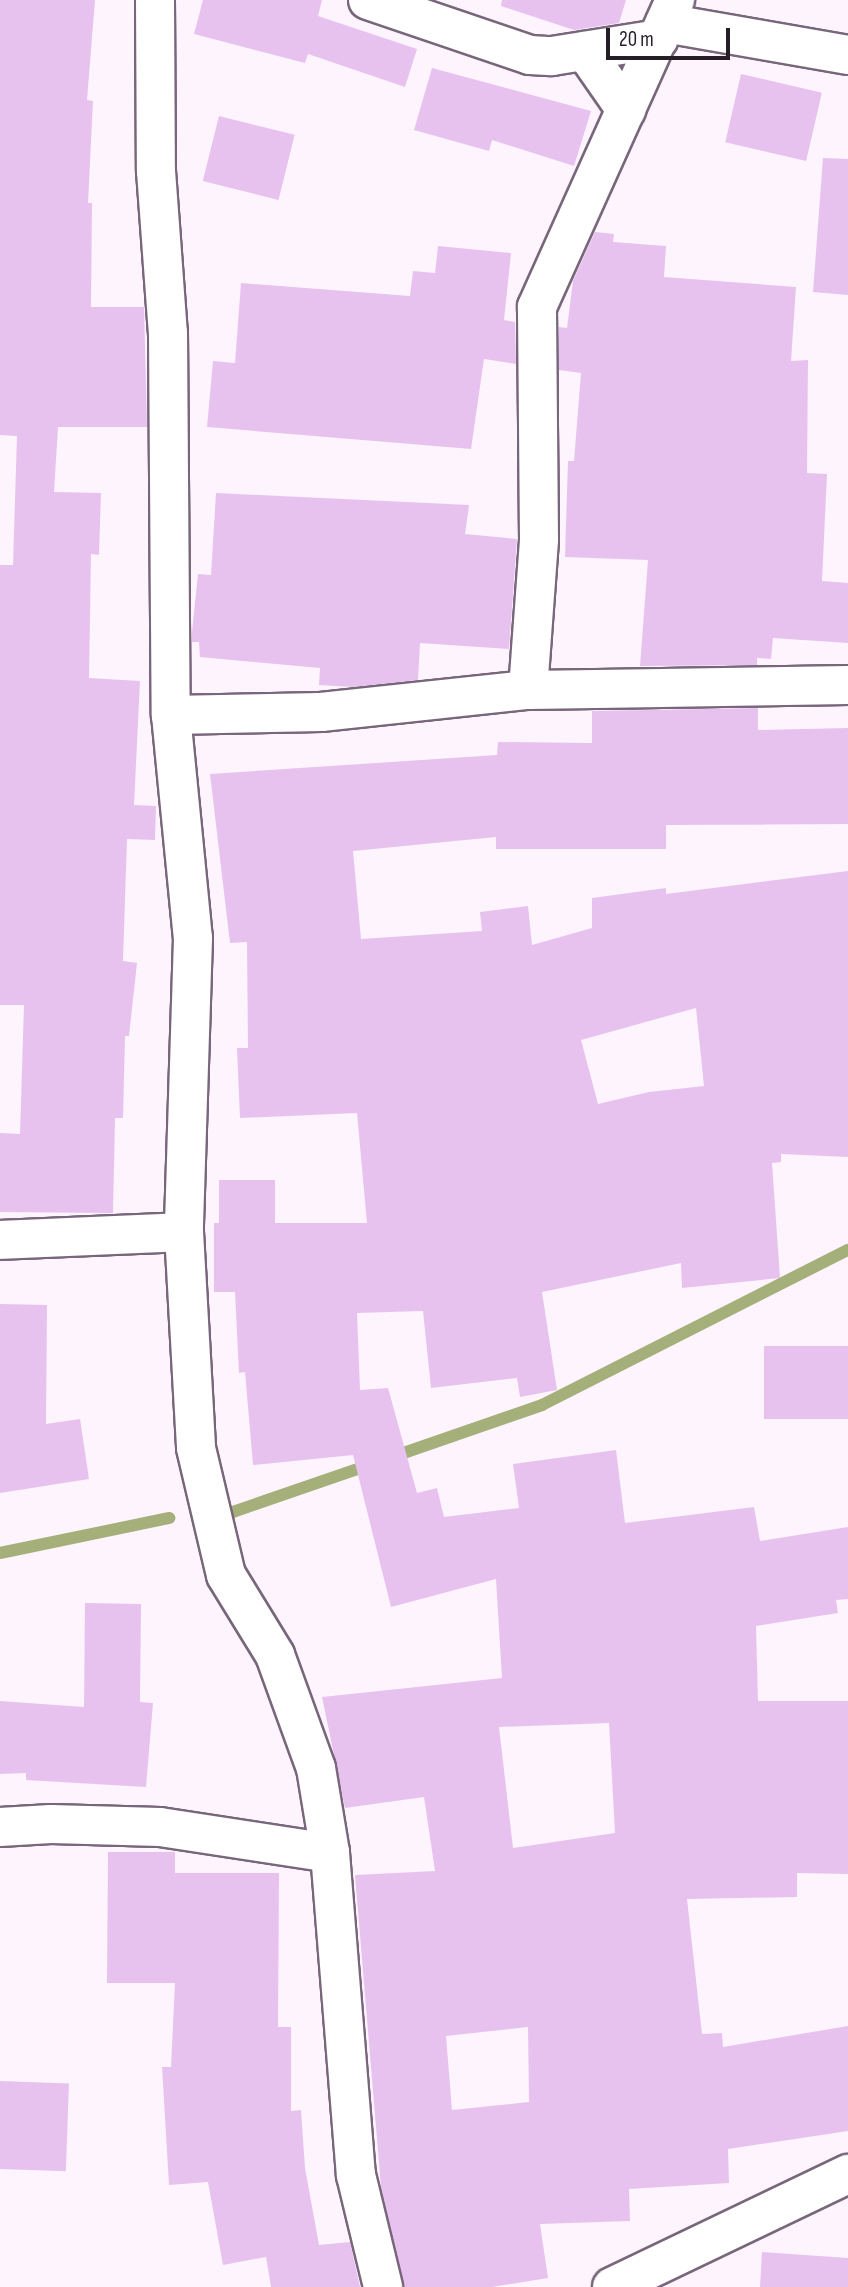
<!DOCTYPE html>
<html>
<head>
<meta charset="utf-8">
<style>
  body { margin:0 }
  #map { position:relative; width:848px; height:2287px; overflow:hidden; background:#fdf4fe; font-family:"Sofia Sans Condensed",sans-serif }
  div>[style] { position:absolute }
  .stream>* { height:12px; margin:-6px; padding:0 6px; transform-origin:6px; border-radius:6px; background:#a5af7a }
  .building>* { inset:0; background:#e8c2ee; transform-origin:0 0 }
  .roads { filter:drop-shadow(2px 0 #78667b) drop-shadow(-2px 0 #78667b) drop-shadow(0 2px #78667b) drop-shadow(0 -2px #78667b) }
  .street>* { height:38px; margin:-19px; padding:0 19px; transform-origin:19px; border-radius:19px; background:#fff }
  span { translate:-50% -50%; white-space:nowrap; text-align:center; line-height:1.15; -webkit-text-stroke:5px #fff; paint-order:stroke }
  .scale { position:absolute; left:606px; top:28px; width:124px; height:32px; box-sizing:border-box; border:4px solid #261e27; border-top:0; padding-left:9px; font-size:21px; line-height:24px; white-space:nowrap; color:#261e27; -webkit-text-stroke:5px #fff; paint-order:stroke }
</style>
</head>
<body>
<div id="map">
  <div class="stream">
    <div style="left:392px;top:1457px;width:159px;rotate:-19.1deg"></div>
    <div style="left:542px;top:1405px;width:343px;rotate:-26.9deg"></div>
    <div style="left:227px;top:1514px;width:153px;rotate:-19deg"></div>
    <div style="left:0;top:1553px;width:173px;rotate:-11.7deg"></div>
  </div>
  <div class="building">
    <div style="clip-path:polygon(0 0,95px 0,87px 100px,93px 101px,88px 203px,92px 203px,91px 307px,144px 307px,147px 427px,58px 427px,54px 492px,101px 493px,99px 555px,91px 554px,89px 678px,140px 681px,134px 805px,156px 806px,155px 840px,127px 839px,123px 961px,137px 963px,129px 1036px,125px 1036px,123px 1118px,115px 1118px,113px 1213px,0 1212px,0 1133px,20px 1134px,24px 1005px,0 1005px,0 565px,13px 565px,17px 436px,0 435px)"></div>
    <div style="clip-path:polygon(203px 0,322px 0,318px 16px,417px 49px,405px 87px,308px 54px,305px 63px,194px 34px)"></div>
    <div style="clip-path:polygon(502px 0,626px 0,619px 23px,574px 30px,501px 6px)"></div>
    <div style="clip-path:polygon(432px 68px,591px 111px,574px 166px,492px 140px,489px 151px,414px 130px)"></div>
    <div style="left:741px;top:74px;width:83px;height:70px;rotate:13deg"></div>
    <div style="left:219px;top:116px;width:78px;height:67px;rotate:14deg"></div>
    <div style="clip-path:polygon(823px 158px,848px 159px,848px 295px,813px 292px)"></div>
    <div style="clip-path:polygon(595px 232px,614px 234px,613px 242px,666px 246px,664px 277px,796px 287px,791px 361px,808px 360px,807px 473px,827px 474px,822px 581px,848px 583px,848px 643px,773px 638px,771px 659px,757px 658px,757px 665px,640px 666px,648px 560px,565px 557px,568px 461px,574px 461px,581px 373px,559px 370px,559px 327px,567px 328px,573px 281px)"></div>
    <div style="clip-path:polygon(438px 246px,511px 253px,504px 320px,515px 322px,516px 364px,484px 359px,471px 449px,207px 427px,213px 361px,235px 363px,241px 283px,410px 296px,413px 271px,435px 273px)"></div>
    <div style="clip-path:polygon(216px 493px,469px 505px,465px 534px,517px 539px,509px 649px,420px 643px,418px 680px,353px 687px,319px 685px,320px 668px,200px 657px,199px 642px,192px 642px,192px 632px,198px 574px,211px 575px)"></div>
    <div style="clip-path:polygon(evenodd,758px 708px,758px 730px,848px 728px,848px 824px,666px 825px,666px 849px,496px 849px,496px 837px,353px 851px,361px 939px,482px 931px,480px 912px,528px 906px,532px 945px,592px 928px,592px 898px,666px 888px,666px 894px,848px 871px,848px 1157px,781px 1154px,781px 1162px,772px 1163px,780px 1278px,682px 1288px,681px 1263px,542px 1292px,557px 1390px,520px 1397px,517px 1378px,431px 1388px,423px 1311px,357px 1313px,360px 1390px,388px 1388px,417px 1493px,437px 1488px,444px 1517px,519px 1508px,513px 1464px,616px 1450px,625px 1523px,754px 1507px,760px 1541px,848px 1527px,848px 1599px,836px 1600px,838px 1613px,756px 1626px,758px 1701px,848px 1701px,848px 1874px,797px 1873px,797px 1897px,687px 1899px,702px 2034px,722px 2033px,723px 2047px,848px 2026px,848px 2131px,728px 2149px,729px 2183px,629px 2189px,630px 2221px,540px 2224px,548px 2278px,492px 2287px,404px 2287px,381px 2187px,355px 1875px,435px 1871px,424px 1797px,345px 1808px,322px 1697px,502px 1678px,496px 1579px,391px 1607px,353px 1455px,253px 1465px,245px 1372px,239px 1373px,235px 1292px,214px 1292px,214px 1223px,219px 1223px,219px 1180px,275px 1180px,275px 1223px,367px 1223px,357px 1113px,240px 1118px,237px 1048px,248px 1048px,247px 942px,230px 943px,210px 774px,497px 755px,498px 742px,592px 743px,592px 711px,758px 708px,696px 1008px,704px 1086px,649px 1092px,598px 1104px,581px 1040px,696px 1008px,758px 708px,609px 1723px,615px 1833px,513px 1848px,499px 1727px,609px 1723px,758px 708px,528px 2027px,529px 2102px,452px 2110px,446px 2036px,528px 2027px)"></div>
    <div style="clip-path:polygon(0 1304px,47px 1305px,46px 1424px,80px 1419px,89px 1479px,0 1493px)"></div>
    <div style="left:848px;top:1346px;width:73px;height:84px;rotate:90deg"></div>
    <div style="clip-path:polygon(85px 1603px,141px 1604px,140px 1702px,153px 1703px,146px 1787px,26px 1780px,26px 1773px,0 1774px,0 1701px,84px 1707px)"></div>
    <div style="clip-path:polygon(108px 1852px,175px 1852px,175px 1873px,279px 1873px,278px 2027px,291px 2027px,291px 2111px,301px 2110px,305px 2168px,319px 2245px,350px 2242px,360px 2287px,271px 2287px,266px 2257px,223px 2265px,208px 2182px,169px 2185px,162px 2067px,171px 2067px,175px 1983px,107px 1983px)"></div>
    <div style="left:0;top:2081px;width:69px;height:88px;rotate:2deg"></div>
    <div style="clip-path:polygon(762px 2252px,848px 2258px,848px 2287px,760px 2287px)"></div>
  </div>
  <div class="roads">
    <div class="street">
      <div style="left:155px;top:0;width:171px;rotate:89.7deg"></div>
      <div style="left:156px;top:171px;width:162px;rotate:85.8deg"></div>
      <div style="left:168px;top:333px;width:382px;rotate:89.6deg"></div>
      <div style="left:171px;top:715px;width:224px;rotate:84.4deg"></div>
      <div style="left:193px;top:938px;width:294px;rotate:91.8deg"></div>
      <div style="left:184px;top:1232px;width:216px;rotate:86.8deg"></div>
      <div style="left:196px;top:1448px;width:130px;rotate:76.7deg"></div>
      <div style="left:226px;top:1575px;width:94px;rotate:58.5deg"></div>
      <div style="left:275px;top:1655px;width:120px;rotate:70.1deg"></div>
      <div style="left:316px;top:1768px;width:86px;rotate:80.6deg"></div>
      <div style="left:330px;top:1853px;width:323px;rotate:85.4deg"></div>
      <div style="left:356px;top:2175px;width:115px;rotate:76.4deg"></div>
      <div style="left:368px;top:0;width:171px;rotate:18.8deg"></div>
      <div style="left:530px;top:55px;width:22px;rotate:3deg"></div>
      <div style="left:552px;top:56px;width:108px;rotate:-9deg"></div>
      <div style="left:665px;top:23px;width:186px;rotate:9.9deg"></div>
      <div style="left:585px;top:51px;width:72px;rotate:55.2deg"></div>
      <div style="left:528px;top:690px;width:151px;rotate:-85.8deg"></div>
      <div style="left:539px;top:539px;width:232px;rotate:-90.5deg"></div>
      <div style="left:537px;top:307px;width:337px;rotate:-65.8deg"></div>
      <div style="left:171px;top:715px;width:150px;rotate:-1.1deg"></div>
      <div style="left:321px;top:712px;width:208px;rotate:-6.1deg"></div>
      <div style="left:528px;top:690px;width:320px;rotate:-0.9deg"></div>
      <div style="left:0;top:1240px;width:184px;rotate:-2.5deg"></div>
      <div style="left:0;top:1827px;width:51px;rotate:-3.4deg"></div>
      <div style="left:51px;top:1824px;width:109px;rotate:1.6deg"></div>
      <div style="left:160px;top:1827px;width:172px;rotate:8.7deg"></div>
      <div style="left:612px;top:2287px;width:262px;rotate:-25.6deg"></div>
    </div>
  </div>
  <div class="scale">20 m</div>
</div>
</body>
</html>
